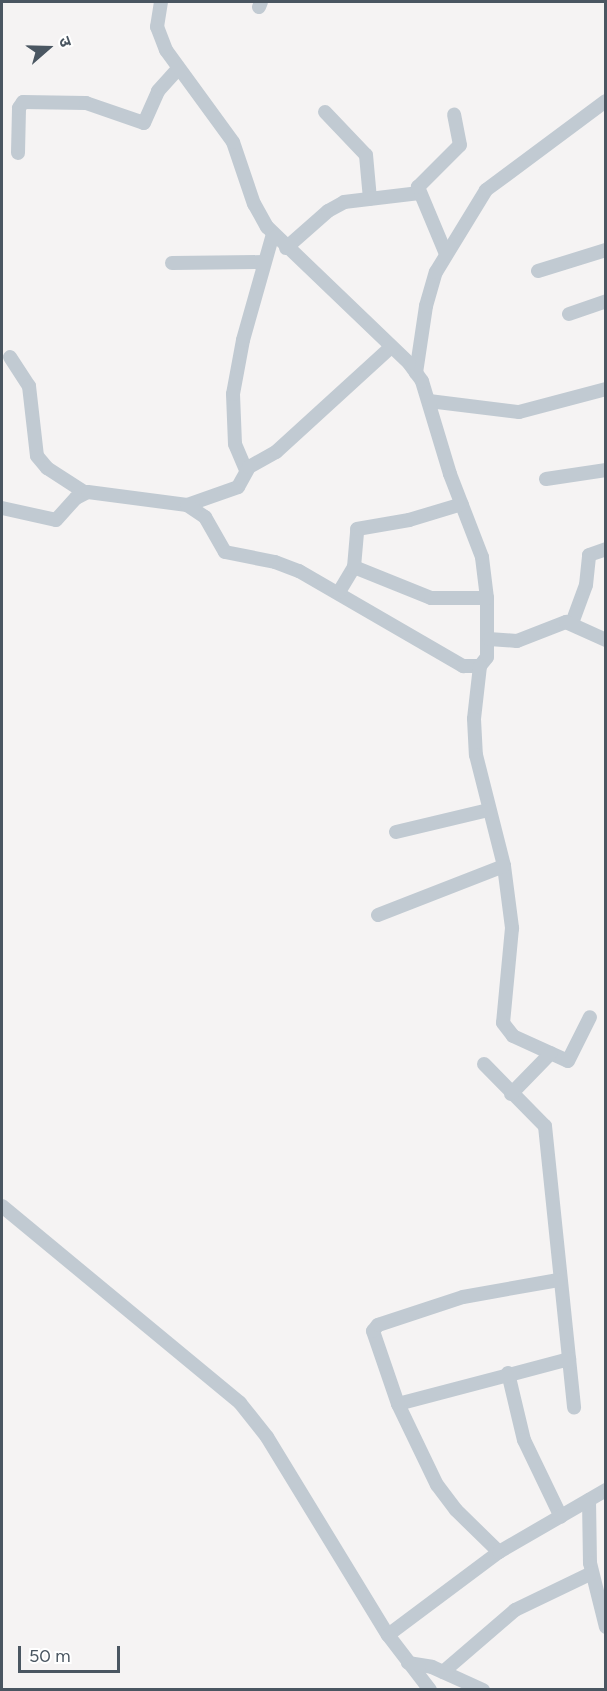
<!DOCTYPE html>
<html>
<head>
<meta charset="utf-8">
<style>
  body { margin:0 }
  #map { position:relative; width:607px; height:1691px; overflow:hidden; background:#f5f3f3; font-family:Figtree,"Noto Sans Devanagari",sans-serif }
  div>[style] { position:absolute }
  .minor>* { height:14px; margin:-7px; padding:0 7px; transform-origin:7px; border-radius:7px; background:#c1cad2 }
  span { translate:-50% -50%; white-space:nowrap; text-align:center; line-height:1.15; -webkit-text-stroke:4.5px #fff; paint-order:stroke }
  .frame { position:absolute; inset:0; border:3px solid #4a5661; pointer-events:none }
  .north { position:absolute; left:18px; top:18px; width:60px; height:60px; -webkit-text-stroke:4px #fff; paint-order:stroke; rotate:70deg; font-size:16px; font-weight:700; line-height:24px; text-align:center; color:#4a5661 }
  .north::after { content:''; display:block; margin:auto; width:21px; height:27px; background:#4a5661; clip-path:polygon(50% 0,100% 100%,50% 72%,0 100%) }
  .scale { position:absolute; left:18px; top:1646px; width:102px; height:27px; box-sizing:border-box; border:3px solid #4a5661; border-top:0; padding-left:8px; font-size:18px; line-height:21px; white-space:nowrap; color:#4a5661; -webkit-text-stroke:4px #fff; paint-order:stroke }
</style>
</head>
<body>
<div id="map">
  <div class="minor">
    <div style="left:259px;top:7px;width:5px;rotate:-68deg"></div>
    <div style="left:325px;top:112px;width:59px;rotate:46.4deg"></div>
    <div style="left:366px;top:155px;width:44px;rotate:84.8deg"></div>
    <div style="left:18px;top:153px;width:45px;rotate:-88.7deg"></div>
    <div style="left:19px;top:108px;width:7px;rotate:-56deg"></div>
    <div style="left:23px;top:102px;width:63px;rotate:0.9deg"></div>
    <div style="left:86px;top:103px;width:61px;rotate:19deg"></div>
    <div style="left:144px;top:123px;width:35px;rotate:-66deg"></div>
    <div style="left:158px;top:91px;width:30px;rotate:-48deg"></div>
    <div style="left:286px;top:248px;width:56px;rotate:-41.4deg"></div>
    <div style="left:328px;top:211px;width:18px;rotate:-29deg"></div>
    <div style="left:344px;top:202px;width:76px;rotate:-6.8deg"></div>
    <div style="left:446px;top:254px;width:73px;rotate:-112.7deg"></div>
    <div style="left:418px;top:187px;width:59px;rotate:-45deg"></div>
    <div style="left:460px;top:145px;width:31px;rotate:-101deg"></div>
    <div style="left:172px;top:263px;width:92px;rotate:-0.6deg"></div>
    <div style="left:538px;top:271px;width:71px;rotate:-17.2deg"></div>
    <div style="left:569px;top:314px;width:39px;rotate:-19deg"></div>
    <div style="left:10px;top:357px;width:35px;rotate:57deg"></div>
    <div style="left:29px;top:386px;width:70px;rotate:83.5deg"></div>
    <div style="left:37px;top:456px;width:16px;rotate:50deg"></div>
    <div style="left:47px;top:468px;width:44px;rotate:33deg"></div>
    <div style="left:416px;top:373px;width:68px;rotate:-81.5deg"></div>
    <div style="left:426px;top:306px;width:35px;rotate:-74deg"></div>
    <div style="left:436px;top:272px;width:96px;rotate:-58.6deg"></div>
    <div style="left:486px;top:190px;width:149px;rotate:-36.6deg"></div>
    <div style="left:429px;top:401px;width:91px;rotate:7deg"></div>
    <div style="left:519px;top:412px;width:90px;rotate:-14.8deg"></div>
    <div style="left:246px;top:470px;width:28px;rotate:-113deg"></div>
    <div style="left:235px;top:444px;width:50px;rotate:-92.3deg"></div>
    <div style="left:233px;top:394px;width:55px;rotate:-79.5deg"></div>
    <div style="left:243px;top:340px;width:110px;rotate:-74.2deg"></div>
    <div style="left:546px;top:479px;width:61px;rotate:-8.5deg"></div>
    <div style="left:187px;top:505px;width:54px;rotate:-19.4deg"></div>
    <div style="left:238px;top:487px;width:23px;rotate:-61deg"></div>
    <div style="left:249px;top:467px;width:31px;rotate:-29deg"></div>
    <div style="left:276px;top:452px;width:156px;rotate:-42.4deg"></div>
    <div style="left:2px;top:508px;width:55px;rotate:12.5deg"></div>
    <div style="left:56px;top:520px;width:30px;rotate:-48deg"></div>
    <div style="left:76px;top:498px;width:13px;rotate:-27deg"></div>
    <div style="left:88px;top:492px;width:100px;rotate:7.5deg"></div>
    <div style="left:187px;top:505px;width:22px;rotate:34deg"></div>
    <div style="left:205px;top:517px;width:40px;rotate:60.3deg"></div>
    <div style="left:225px;top:552px;width:51px;rotate:11.3deg"></div>
    <div style="left:275px;top:562px;width:26px;rotate:21deg"></div>
    <div style="left:299px;top:571px;width:190px;rotate:30.1deg"></div>
    <div style="left:463px;top:666px;width:17px"></div>
    <div style="left:480px;top:666px;width:11px;rotate:-52deg"></div>
    <div style="left:487px;top:657px;width:59px;rotate:-90deg"></div>
    <div style="left:487px;top:598px;width:41px;rotate:-97deg"></div>
    <div style="left:482px;top:557px;width:89px;rotate:-111.1deg"></div>
    <div style="left:450px;top:474px;width:97px;rotate:-106.8deg"></div>
    <div style="left:422px;top:381px;width:22px;rotate:-126deg"></div>
    <div style="left:409px;top:363px;width:197px;rotate:-136.2deg"></div>
    <div style="left:267px;top:227px;width:26px;rotate:-119deg"></div>
    <div style="left:254px;top:204px;width:65px;rotate:-108.7deg"></div>
    <div style="left:233px;top:142px;width:114px;rotate:-126.1deg"></div>
    <div style="left:166px;top:50px;width:25px;rotate:-111deg"></div>
    <div style="left:157px;top:27px;width:25px;rotate:-81deg"></div>
    <div style="left:354px;top:567px;width:83px;rotate:21.9deg"></div>
    <div style="left:431px;top:598px;width:56px"></div>
    <div style="left:339px;top:592px;width:29px;rotate:-59deg"></div>
    <div style="left:354px;top:567px;width:38px;rotate:-85deg"></div>
    <div style="left:357px;top:529px;width:53px;rotate:-9.8deg"></div>
    <div style="left:409px;top:520px;width:55px;rotate:-16.8deg"></div>
    <div style="left:572px;top:623px;width:40px;rotate:-69.8deg"></div>
    <div style="left:586px;top:585px;width:30px;rotate:-84deg"></div>
    <div style="left:589px;top:555px;width:18px;rotate:-19deg"></div>
    <div style="left:489px;top:639px;width:28px;rotate:4deg"></div>
    <div style="left:517px;top:641px;width:53px;rotate:-21.2deg"></div>
    <div style="left:566px;top:622px;width:44px;rotate:24.2deg"></div>
    <div style="left:480px;top:666px;width:53px;rotate:96.5deg"></div>
    <div style="left:474px;top:719px;width:36px;rotate:87deg"></div>
    <div style="left:476px;top:755px;width:114px;rotate:75.8deg"></div>
    <div style="left:504px;top:866px;width:63px;rotate:82.6deg"></div>
    <div style="left:512px;top:928px;width:95px;rotate:95.4deg"></div>
    <div style="left:503px;top:1023px;width:16px;rotate:52deg"></div>
    <div style="left:513px;top:1036px;width:60px;rotate:24.4deg"></div>
    <div style="left:568px;top:1061px;width:49px;rotate:-63.4deg"></div>
    <div style="left:396px;top:832px;width:95px;rotate:-13.4deg"></div>
    <div style="left:378px;top:915px;width:135px;rotate:-21.3deg"></div>
    <div style="left:484px;top:1064px;width:87px;rotate:45.5deg"></div>
    <div style="left:545px;top:1126px;width:283px;rotate:84.1deg"></div>
    <div style="left:511px;top:1094px;width:57px;rotate:-45.7deg"></div>
    <div style="left:2px;top:1206px;width:309px;rotate:39.6deg"></div>
    <div style="left:240px;top:1403px;width:43px;rotate:51.5deg"></div>
    <div style="left:267px;top:1437px;width:232px;rotate:58.6deg"></div>
    <div style="left:388px;top:1635px;width:69px;rotate:52.6deg"></div>
    <div style="left:508px;top:1373px;width:69px;rotate:76.6deg"></div>
    <div style="left:524px;top:1440px;width:85px;rotate:64.3deg"></div>
    <div style="left:398px;top:1404px;width:177px;rotate:-14.7deg"></div>
    <div style="left:589px;top:1500px;width:63px;rotate:89.1deg"></div>
    <div style="left:590px;top:1563px;width:66px;rotate:76deg"></div>
    <div style="left:499px;top:1552px;width:60px;rotate:-135.7deg"></div>
    <div style="left:456px;top:1510px;width:31px;rotate:-127deg"></div>
    <div style="left:437px;top:1485px;width:90px;rotate:-115.7deg"></div>
    <div style="left:398px;top:1404px;width:77px;rotate:-108.9deg"></div>
    <div style="left:373px;top:1331px;width:8px;rotate:-50deg"></div>
    <div style="left:378px;top:1325px;width:89px;rotate:-18.2deg"></div>
    <div style="left:463px;top:1297px;width:97px;rotate:-10.1deg"></div>
    <div style="left:388px;top:1635px;width:139px;rotate:-36.8deg"></div>
    <div style="left:499px;top:1552px;width:124px;rotate:-30.1deg"></div>
    <div style="left:408px;top:1663px;width:24px;rotate:9deg"></div>
    <div style="left:432px;top:1667px;width:56px;rotate:24.3deg"></div>
    <div style="left:443px;top:1672px;width:95px;rotate:-40.7deg"></div>
    <div style="left:515px;top:1610px;width:85px;rotate:-25.7deg"></div>
  </div>
  <div class="frame"></div>
  <div class="north">उ</div>
  <div class="scale">50 m</div>
</div>
</body>
</html>
